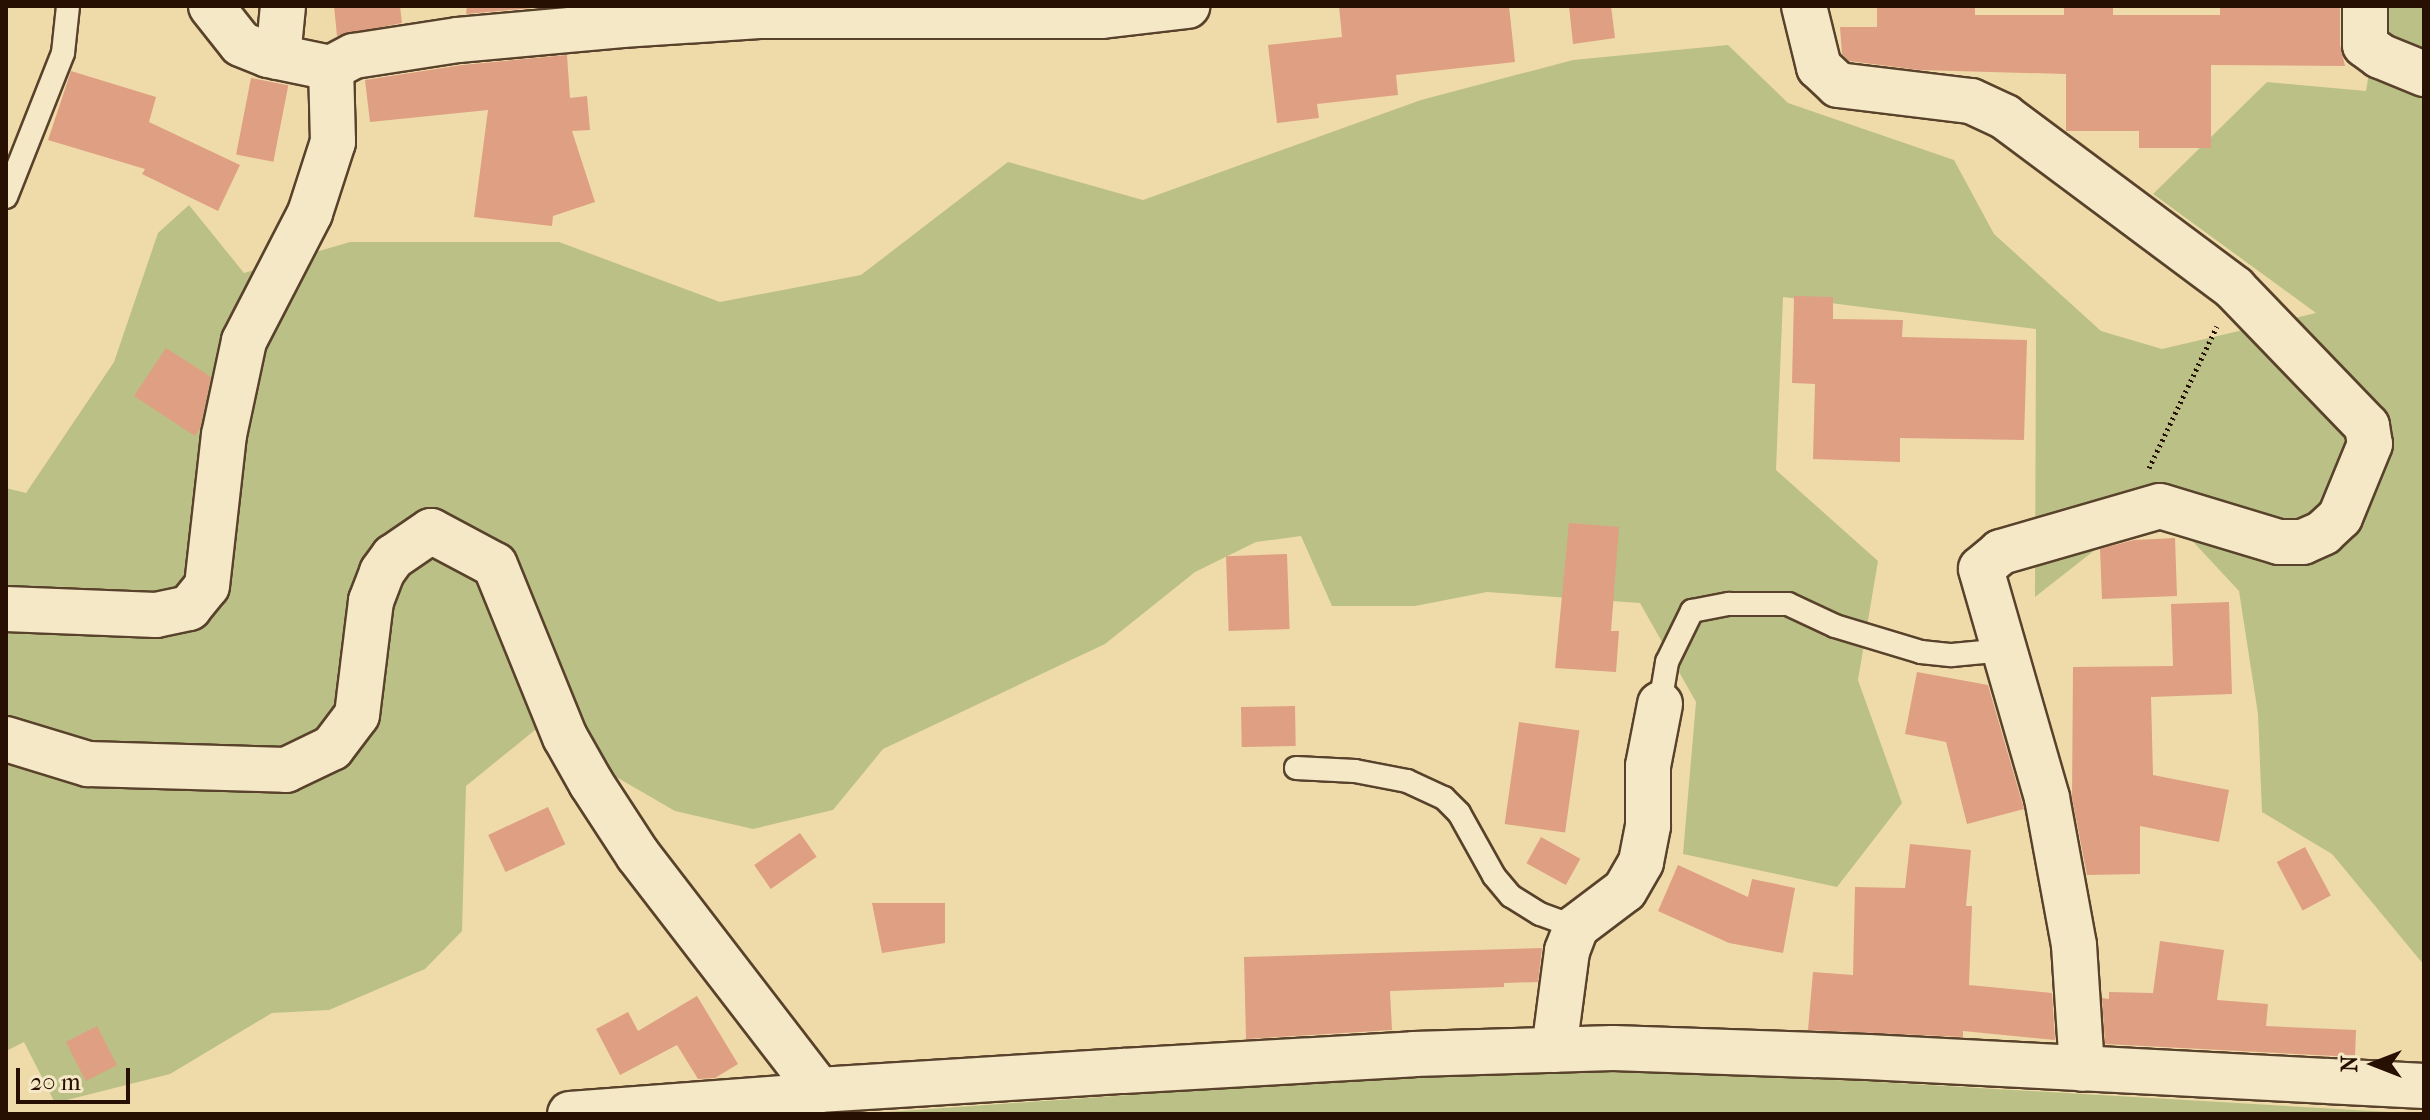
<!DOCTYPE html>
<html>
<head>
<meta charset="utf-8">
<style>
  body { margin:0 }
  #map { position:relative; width:2430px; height:1120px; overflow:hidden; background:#efdba9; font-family:"IM FELL French Canon",serif }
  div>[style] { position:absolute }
  .green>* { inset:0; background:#bbc086 }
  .building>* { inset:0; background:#df9f82; transform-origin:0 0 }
  .path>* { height:5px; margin-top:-2.5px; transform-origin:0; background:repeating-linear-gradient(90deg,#270f01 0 2px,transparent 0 6px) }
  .roads { filter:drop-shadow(2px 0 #59422b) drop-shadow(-2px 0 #59422b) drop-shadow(0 2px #59422b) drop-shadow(0 -2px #59422b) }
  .service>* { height:22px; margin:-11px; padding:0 11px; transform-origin:11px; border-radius:11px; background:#f5e8c7 }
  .minor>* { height:44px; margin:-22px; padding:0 22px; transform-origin:22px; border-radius:22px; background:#f5e8c7 }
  span { translate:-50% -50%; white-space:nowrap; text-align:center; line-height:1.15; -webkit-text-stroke:8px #f5e8c7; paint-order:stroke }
  .frame { position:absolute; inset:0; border:8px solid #270f01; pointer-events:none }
  .north { position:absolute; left:2334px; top:1024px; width:80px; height:80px; -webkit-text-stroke:6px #f5e8c7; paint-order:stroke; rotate:270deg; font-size:22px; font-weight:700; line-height:32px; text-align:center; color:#270f01 }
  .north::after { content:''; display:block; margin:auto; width:28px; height:36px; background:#270f01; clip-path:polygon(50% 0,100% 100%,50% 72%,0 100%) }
  .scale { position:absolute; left:16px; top:1068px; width:114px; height:36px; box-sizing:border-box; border:4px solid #270f01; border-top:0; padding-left:10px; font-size:24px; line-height:28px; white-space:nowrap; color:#270f01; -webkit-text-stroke:6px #f5e8c7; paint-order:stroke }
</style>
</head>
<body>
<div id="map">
  <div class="green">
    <div style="clip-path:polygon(2380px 6px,2424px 6px,2424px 965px,2332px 854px,2262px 812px,2258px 714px,2239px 591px,2156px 502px,2035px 597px,2036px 329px,1783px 297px,1776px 470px,1878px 561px,1858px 680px,1902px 803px,1837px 887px,1683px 854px,1696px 702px,1640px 603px,1487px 592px,1415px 606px,1332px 606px,1301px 536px,1256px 542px,1195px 572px,1105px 644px,883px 749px,833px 810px,753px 829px,675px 811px,535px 730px,466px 786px,462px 931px,425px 969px,329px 1010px,272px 1013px,170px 1074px,55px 1103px,24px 1042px,6px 1051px,6px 488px,26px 493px,114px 362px,158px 233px,189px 205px,244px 273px,350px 242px,559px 242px,720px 302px,861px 275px,1008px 162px,1143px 200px,1421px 100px,1573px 60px,1728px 45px,1788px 103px,1954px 160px,1994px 234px,2101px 331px,2162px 349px,2316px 313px,2153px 194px,2267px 82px,2366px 91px)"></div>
    <div style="clip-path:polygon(1611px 1072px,1861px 1081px,2424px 1114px,858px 1114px,1416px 1075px)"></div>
  </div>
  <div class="building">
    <div style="clip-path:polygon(334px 6px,400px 6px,402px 23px,337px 36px)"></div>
    <div style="clip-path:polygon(467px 6px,555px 6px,466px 14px)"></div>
    <div style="clip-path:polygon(1339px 6px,1509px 6px,1515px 62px,1396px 75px,1398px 95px,1317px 104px,1319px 118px,1277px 123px,1268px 45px,1342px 37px)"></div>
    <div style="clip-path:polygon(1569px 6px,1611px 6px,1615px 38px,1573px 44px)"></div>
    <div style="clip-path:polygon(1877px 6px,1975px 6px,1975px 15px,2064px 15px,2064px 6px,2113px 6px,2113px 15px,2220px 15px,2220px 6px,2340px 7px,2340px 45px,2345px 66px,2211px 65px,2211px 148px,2139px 148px,2139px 131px,2066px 131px,2066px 74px,1919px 70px,1849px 61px,1842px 54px,1840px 27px,1877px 27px)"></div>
    <div style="clip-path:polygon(567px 55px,570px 98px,587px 96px,590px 130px,572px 131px,595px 202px,553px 216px,552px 226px,474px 217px,488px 110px,370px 122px,365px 80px,462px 65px)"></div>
    <div style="clip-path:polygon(71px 71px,156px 97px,149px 122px,240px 165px,218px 211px,142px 174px,145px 169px,48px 140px)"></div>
    <div style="left:251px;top:78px;width:38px;height:78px;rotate:11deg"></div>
    <div style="clip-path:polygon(1794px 296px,1833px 297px,1833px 319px,1903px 320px,1902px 337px,2027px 340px,2024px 440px,1900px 438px,1900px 462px,1813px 459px,1815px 384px,1792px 383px)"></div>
    <div style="clip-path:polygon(166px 348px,211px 377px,200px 428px,195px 436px,134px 396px)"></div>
    <div style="clip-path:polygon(1569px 523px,1619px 527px,1611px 631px,1619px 631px,1616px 672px,1555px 668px)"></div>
    <div style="clip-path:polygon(2175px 538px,2177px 596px,2102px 599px,2100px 549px,2134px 540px)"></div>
    <div style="left:1287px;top:554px;width:75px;height:61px;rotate:88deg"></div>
    <div style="clip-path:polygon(2229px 602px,2232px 694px,2151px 697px,2153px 775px,2229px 790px,2219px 842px,2140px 826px,2140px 874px,2087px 875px,2072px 798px,2073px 667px,2173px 666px,2171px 604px)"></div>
    <div style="clip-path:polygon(1917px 672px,1988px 685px,2024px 809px,1967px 824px,1946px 742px,1905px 734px)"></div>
    <div style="left:1295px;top:706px;width:40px;height:54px;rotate:89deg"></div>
    <div style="left:1519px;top:722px;width:61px;height:103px;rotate:8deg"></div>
    <div style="left:548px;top:807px;width:41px;height:66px;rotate:65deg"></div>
    <div style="left:800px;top:833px;width:29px;height:56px;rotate:55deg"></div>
    <div style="left:1541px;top:837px;width:45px;height:30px;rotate:29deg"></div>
    <div style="clip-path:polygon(1910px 844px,1971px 850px,1966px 906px,1972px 906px,1969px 985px,2052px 993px,2055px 1040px,1963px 1031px,1963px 1037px,1808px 1030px,1813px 972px,1853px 975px,1855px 887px,1905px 888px)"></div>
    <div style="left:2305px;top:847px;width:55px;height:32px;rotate:62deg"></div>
    <div style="clip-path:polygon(1678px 865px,1748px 897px,1752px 879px,1795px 888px,1783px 953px,1729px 943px,1658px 911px)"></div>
    <div style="clip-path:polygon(872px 903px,945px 903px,945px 943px,882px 953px)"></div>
    <div style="clip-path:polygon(2160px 941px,2224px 950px,2217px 1000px,2268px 1004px,2266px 1026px,2356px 1030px,2355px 1057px,2105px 1044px,2102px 998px,2109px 999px,2109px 992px,2153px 993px)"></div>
    <div style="clip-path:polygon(1542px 948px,1538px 982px,1504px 983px,1504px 987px,1390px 991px,1392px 1030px,1246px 1039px,1244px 957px)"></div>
    <div style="clip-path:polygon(697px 996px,738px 1064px,715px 1078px,698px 1079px,677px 1045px,620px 1075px,596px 1029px,628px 1012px,638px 1031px)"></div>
    <div style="left:97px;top:1026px;width:44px;height:35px;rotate:63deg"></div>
  </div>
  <div class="path">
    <div style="left:2149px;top:468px;width:157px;rotate:-64.4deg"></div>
  </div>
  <div class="roads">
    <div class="service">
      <div style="left:6px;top:197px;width:155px;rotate:-68.4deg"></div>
      <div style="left:63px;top:53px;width:47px;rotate:-83.9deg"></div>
      <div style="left:1660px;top:704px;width:43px;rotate:-80.5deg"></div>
      <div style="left:1667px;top:662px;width:57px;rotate:-63.9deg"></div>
      <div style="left:1692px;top:611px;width:38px;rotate:-11deg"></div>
      <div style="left:1729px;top:604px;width:59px"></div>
      <div style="left:1788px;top:604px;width:52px;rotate:25.1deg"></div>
      <div style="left:1835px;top:626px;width:90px;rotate:16.8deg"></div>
      <div style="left:1921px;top:652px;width:31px;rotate:6deg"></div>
      <div style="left:1952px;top:655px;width:53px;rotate:-5.4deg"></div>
      <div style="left:1296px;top:768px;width:59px;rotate:2.9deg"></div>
      <div style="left:1355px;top:771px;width:53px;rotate:10.9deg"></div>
      <div style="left:1407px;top:781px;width:41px;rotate:24.7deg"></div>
      <div style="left:1444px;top:798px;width:21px;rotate:45deg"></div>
      <div style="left:1459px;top:813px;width:72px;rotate:60.9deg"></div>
      <div style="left:1494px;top:876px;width:26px;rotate:50deg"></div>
      <div style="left:1511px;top:896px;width:34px;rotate:32deg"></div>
      <div style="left:1540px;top:914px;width:38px;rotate:20deg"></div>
    </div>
    <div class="minor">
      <div style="left:211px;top:6px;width:48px;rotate:51.7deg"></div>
      <div style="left:241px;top:44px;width:29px;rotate:22deg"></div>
      <div style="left:268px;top:55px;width:64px;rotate:11.7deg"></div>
      <div style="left:331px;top:68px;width:26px;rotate:-28deg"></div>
      <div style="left:354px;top:56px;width:105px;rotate:-8.7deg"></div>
      <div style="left:458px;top:40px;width:165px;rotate:-5.2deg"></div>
      <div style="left:622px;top:25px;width:141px;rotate:-3.7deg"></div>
      <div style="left:763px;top:16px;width:339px"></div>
      <div style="left:1102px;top:16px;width:86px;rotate:-6.7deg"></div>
      <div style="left:1804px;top:6px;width:63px;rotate:76.2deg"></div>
      <div style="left:1819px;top:67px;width:26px;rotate:43deg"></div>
      <div style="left:1838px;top:85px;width:134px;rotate:6.9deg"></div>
      <div style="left:1971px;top:101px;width:38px;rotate:25deg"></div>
      <div style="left:2005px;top:117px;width:286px;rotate:36.7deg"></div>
      <div style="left:2234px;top:288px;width:192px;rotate:46.1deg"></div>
      <div style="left:2367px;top:426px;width:18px;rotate:81deg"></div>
      <div style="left:2370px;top:444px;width:79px;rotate:112.3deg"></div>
      <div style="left:2340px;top:517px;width:23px;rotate:137deg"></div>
      <div style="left:2323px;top:533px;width:22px;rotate:156deg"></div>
      <div style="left:2303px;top:542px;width:24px;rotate:180deg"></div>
      <div style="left:2279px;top:542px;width:124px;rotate:-163.2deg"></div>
      <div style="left:2160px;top:506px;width:166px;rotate:163.9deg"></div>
      <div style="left:2001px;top:552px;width:26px;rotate:140deg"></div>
      <div style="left:1981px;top:569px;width:238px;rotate:73.9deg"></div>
      <div style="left:2047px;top:798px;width:149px;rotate:79.6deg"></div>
      <div style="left:2074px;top:945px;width:124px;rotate:86.3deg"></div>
      <div style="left:2365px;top:6px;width:39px;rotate:90deg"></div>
      <div style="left:2365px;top:45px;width:19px;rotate:36deg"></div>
      <div style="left:2380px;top:56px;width:48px;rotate:22.2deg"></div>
      <div style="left:278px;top:57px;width:51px;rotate:-84.4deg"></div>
      <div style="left:6px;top:609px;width:150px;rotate:2.3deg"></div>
      <div style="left:156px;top:615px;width:34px;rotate:-12deg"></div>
      <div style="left:189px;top:608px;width:28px;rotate:-51deg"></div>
      <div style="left:207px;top:586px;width:152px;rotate:-83.6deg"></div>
      <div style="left:224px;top:435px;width:96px;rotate:-78deg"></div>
      <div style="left:244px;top:341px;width:144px;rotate:-62.7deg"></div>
      <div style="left:310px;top:213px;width:75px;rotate:-72.1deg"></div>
      <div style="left:333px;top:142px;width:74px;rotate:-91.5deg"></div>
      <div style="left:6px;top:739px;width:86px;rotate:17deg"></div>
      <div style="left:88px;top:764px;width:198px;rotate:1.7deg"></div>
      <div style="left:286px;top:770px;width:51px;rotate:-25.6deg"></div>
      <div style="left:332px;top:748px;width:41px;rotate:-52.9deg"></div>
      <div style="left:357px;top:715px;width:115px;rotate:-83deg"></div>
      <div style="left:371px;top:601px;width:31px;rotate:-69deg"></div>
      <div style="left:382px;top:572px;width:19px;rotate:-54deg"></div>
      <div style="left:393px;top:557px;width:46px;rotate:-34.4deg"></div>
      <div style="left:431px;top:531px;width:72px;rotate:28deg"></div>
      <div style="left:495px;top:565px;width:186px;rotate:67.9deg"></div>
      <div style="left:565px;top:737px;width:53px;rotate:60.5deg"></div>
      <div style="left:591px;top:783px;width:86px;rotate:56.9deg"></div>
      <div style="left:638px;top:855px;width:297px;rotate:52.4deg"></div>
      <div style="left:1554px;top:1050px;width:100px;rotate:-82.5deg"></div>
      <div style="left:1567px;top:951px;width:26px;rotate:-69deg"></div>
      <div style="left:1576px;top:927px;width:61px;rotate:-37.1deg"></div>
      <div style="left:1625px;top:890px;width:32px;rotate:-60deg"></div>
      <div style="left:1641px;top:862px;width:37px;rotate:-79deg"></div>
      <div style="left:1648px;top:826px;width:60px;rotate:-90deg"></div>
      <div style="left:1648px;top:766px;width:63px;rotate:-79deg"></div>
      <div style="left:570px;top:1114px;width:227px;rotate:-4.3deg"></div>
      <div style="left:796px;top:1097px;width:24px;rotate:-17deg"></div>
      <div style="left:819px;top:1090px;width:305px;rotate:-3.6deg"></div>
      <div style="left:1123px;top:1071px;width:291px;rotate:-3.3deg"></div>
      <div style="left:1414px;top:1054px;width:199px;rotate:-1.7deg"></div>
      <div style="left:1613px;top:1048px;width:255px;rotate:2deg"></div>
      <div style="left:1868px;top:1057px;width:557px;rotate:2.99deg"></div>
    </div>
  </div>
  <div class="frame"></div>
  <div class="north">N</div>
  <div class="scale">20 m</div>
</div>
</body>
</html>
